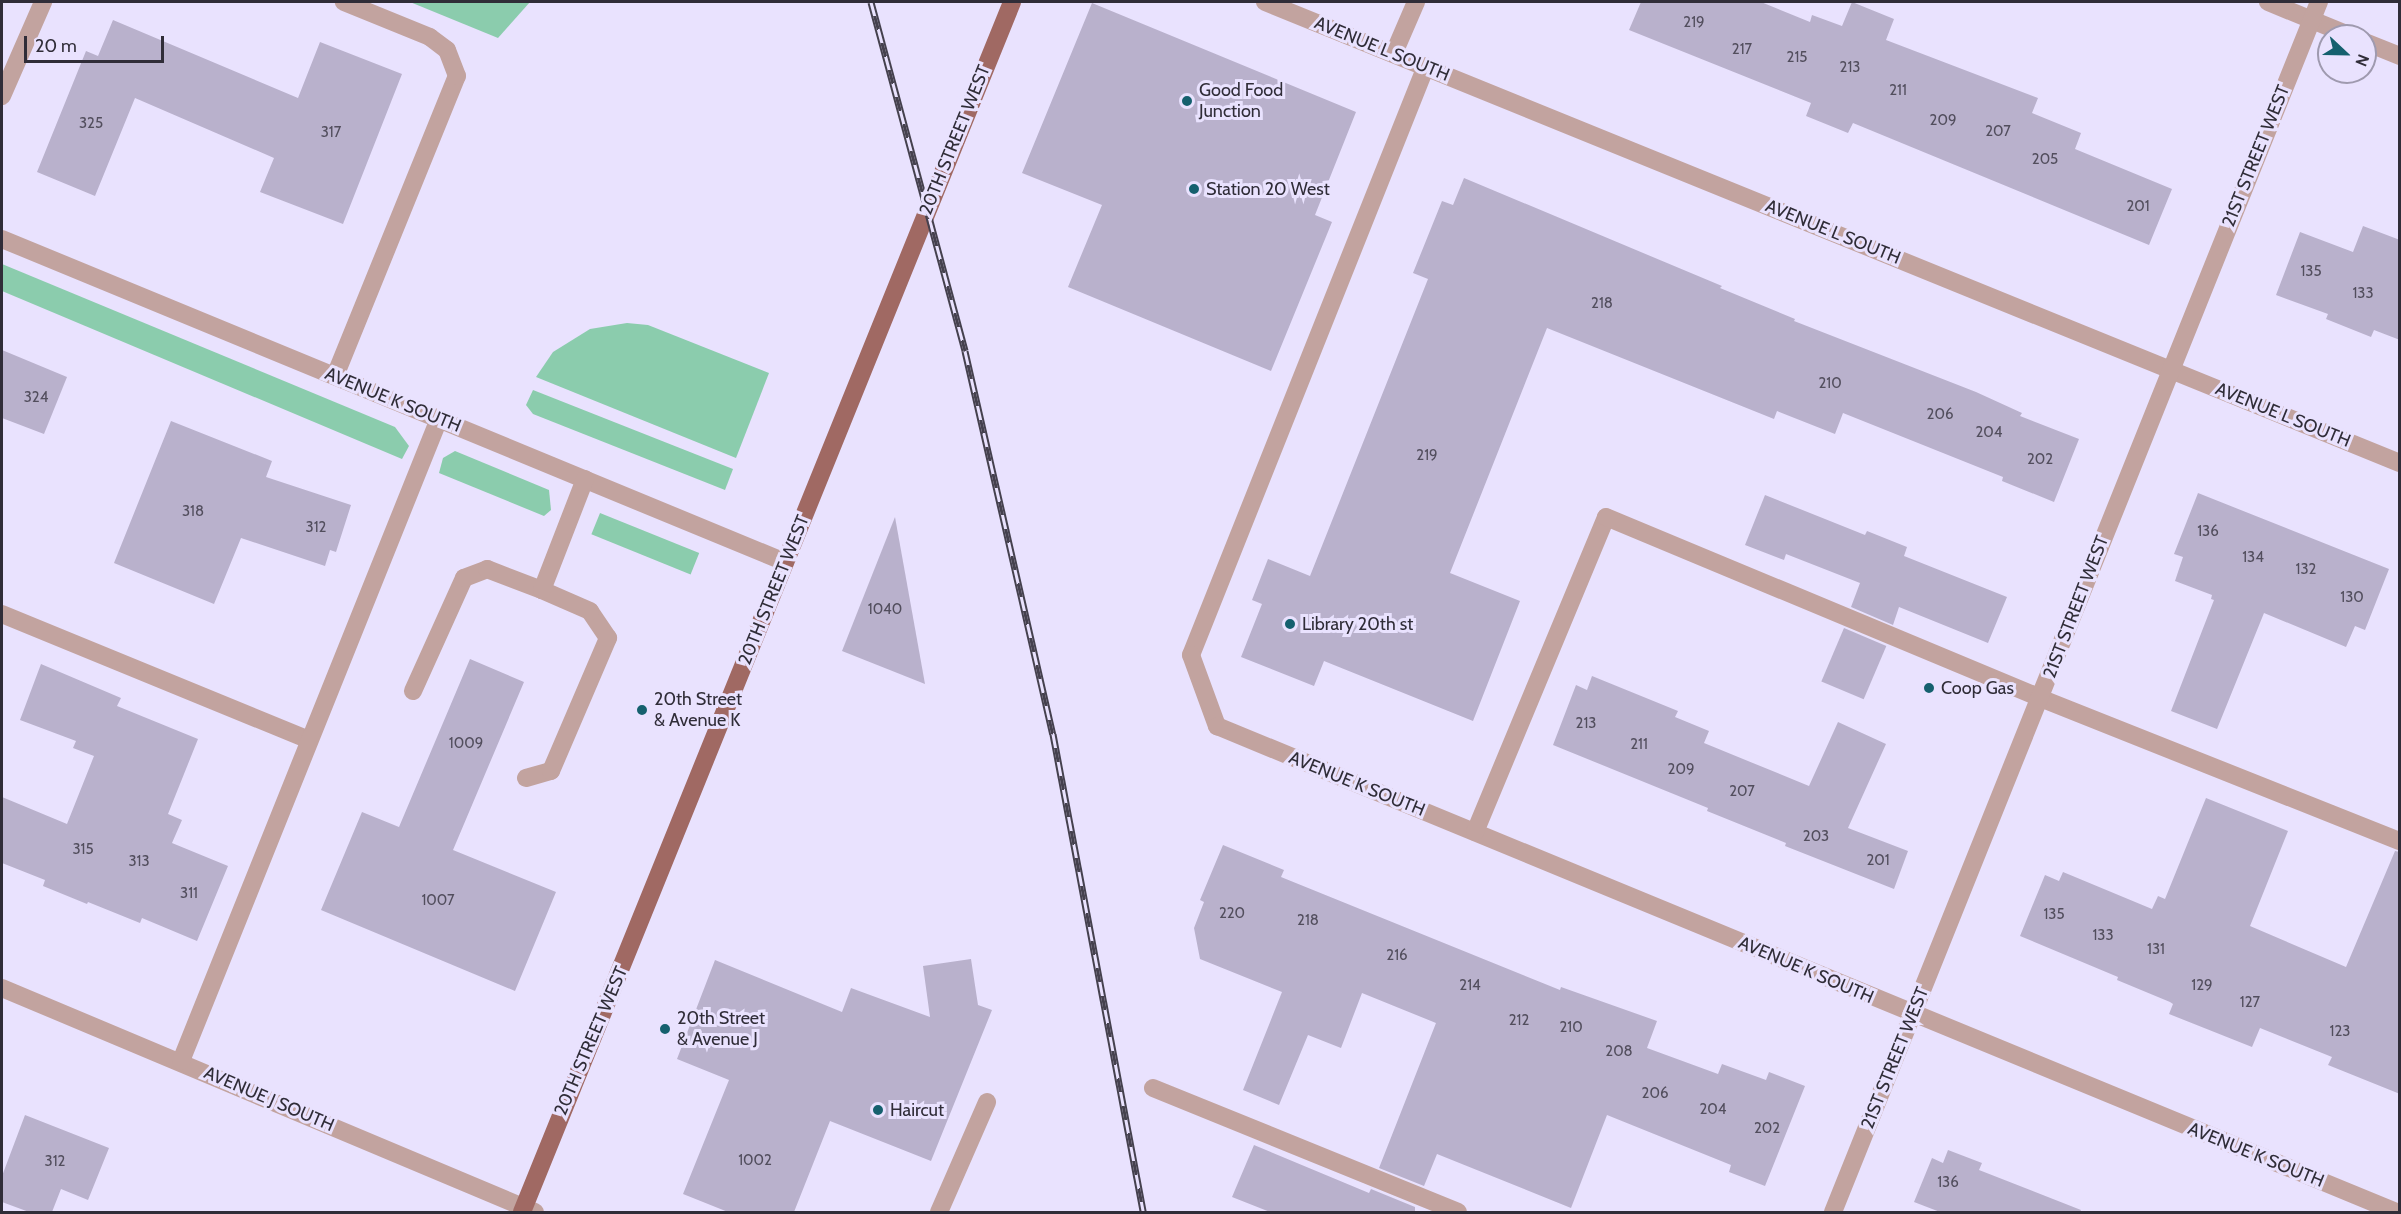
<!DOCTYPE html>
<html>
<head>
<meta charset="utf-8">
<style>
  body { margin:0 }
  #map { position:relative; width:2401px; height:1214px; overflow:hidden; background:#e9e2fe; font-family:Cabin,sans-serif }
  div>[style] { position:absolute }
  .green>* { inset:0; background:#8bccad; transform-origin:0 0 }
  .building>* { inset:0; background:#b9b1cc; transform-origin:0 0 }
  .minor>* { height:18px; margin:-9px; padding:0 9px; transform-origin:9px; border-radius:9px; background:#c2a39f }
  .major>* { height:18px; margin:-9px; padding:0 9px; transform-origin:9px; border-radius:9px; background:#a06963 }
  .rail>* { height:7px; margin-top:-3.5px; transform-origin:0; background:repeating-linear-gradient(90deg,#e9e2fe 0 14px,#45414e 0 28px); box-sizing:border-box; border-block:2px solid #45414e }
  .dots>* { width:16px; height:16px; translate:-50% -50%; box-sizing:border-box; border:3px solid #e9e2fe; border-radius:50% }
  span { translate:-50% -50%; white-space:nowrap; text-align:center; line-height:1.15; -webkit-text-stroke:6px #e9e2fe; paint-order:stroke }
  .number-label { font-size:15px; color:#524e5d }
  .number-label span { -webkit-text-stroke-width:0 }
  .street-label { font-size:18px; color:#302d38 }
  .poi-label { font-size:18px; color:#302d38 }
  .left { translate:0 -50%; text-align:left }
  .frame { position:absolute; inset:0; border:3px solid #302d38; pointer-events:none }
  .north { position:absolute; left:2317px; top:24px; width:60px; height:60px; box-sizing:border-box; background:#e9e2fe; border:2px solid #9f9aaf; border-radius:50%; rotate:112deg; font-size:16px; font-weight:700; line-height:24px; text-align:center; color:#302d38 }
  .north::after { content:''; display:block; margin:auto; width:21px; height:27px; background:#15606e; clip-path:polygon(50% 0,100% 100%,50% 72%,0 100%) }
  .scale { position:absolute; left:24px; top:36px; width:140px; height:27px; box-sizing:border-box; border:3px solid #302d38; border-top:0; padding-left:8px; font-size:18px; line-height:21px; white-space:nowrap; color:#302d38; -webkit-text-stroke:4px #e9e2fe; paint-order:stroke }
</style>
</head>
<body>
<div id="map">
  <div class="green">
    <div style="clip-path:polygon(410px 2px,530px 2px,498px 38px)"></div>
    <div style="clip-path:polygon(2px 264px,395px 427px,409px 446px,402px 459px,2px 291px)"></div>
    <div style="clip-path:polygon(627px 323px,648px 325px,769px 373px,736px 458px,536px 377px,553px 352px,590px 329px)"></div>
    <div style="clip-path:polygon(533px 390px,733px 469px,725px 490px,533px 414px,526px 405px)"></div>
    <div style="clip-path:polygon(455px 451px,549px 490px,551px 510px,544px 516px,439px 473px,443px 458px)"></div>
    <div style="left:600px;top:513px;width:107px;height:23px;rotate:22deg"></div>
  </div>
  <div class="building">
    <div style="clip-path:polygon(1641px 2px,1761px 2px,1810px 22px,1812px 15px,1842px 26px,1852px 2px,1894px 19px,1886px 40px,2038px 98px,2032px 113px,2081px 133px,2075px 149px,2172px 189px,2149px 245px,1853px 123px,1848px 133px,1806px 116px,1811px 103px,1629px 30px)"></div>
    <div style="clip-path:polygon(1092px 3px,1356px 112px,1315px 215px,1332px 222px,1271px 371px,1068px 287px,1102px 205px,1022px 173px)"></div>
    <div style="clip-path:polygon(113px 20px,298px 98px,320px 42px,402px 74px,343px 224px,260px 192px,274px 158px,135px 98px,95px 196px,37px 172px,86px 51px,98px 56px)"></div>
    <div style="clip-path:polygon(1464px 178px,1722px 286px,1720px 288px,1795px 319px,1794px 321px,1976px 392px,2022px 413px,2020px 416px,2079px 439px,2054px 502px,2002px 481px,2003px 477px,1843px 413px,1835px 434px,1777px 411px,1774px 419px,1547px 328px,1450px 573px,1520px 601px,1473px 721px,1324px 661px,1314px 686px,1241px 657px,1262px 604px,1252px 600px,1268px 559px,1310px 576px,1428px 279px,1413px 273px,1442px 201px,1453px 205px)"></div>
    <div style="clip-path:polygon(2363px 226px,2400px 240px,2400px 340px,2374px 330px,2371px 337px,2326px 319px,2328px 314px,2276px 295px,2300px 232px,2353px 252px)"></div>
    <div style="clip-path:polygon(2px 350px,67px 377px,44px 434px,2px 418px)"></div>
    <div style="clip-path:polygon(171px 421px,272px 461px,266px 477px,351px 505px,336px 552px,330px 550px,325px 566px,241px 538px,214px 604px,114px 563px)"></div>
    <div style="clip-path:polygon(2198px 493px,2389px 569px,2365px 630px,2355px 626px,2346px 647px,2264px 613px,2217px 729px,2171px 711px,2214px 600px,2211px 599px,2212px 595px,2175px 581px,2183px 557px,2174px 554px)"></div>
    <div style="clip-path:polygon(1765px 495px,1865px 535px,1867px 531px,1907px 547px,1904px 556px,2007px 597px,1988px 643px,1899px 607px,1893px 625px,1851px 607px,1860px 583px,1786px 554px,1784px 560px,1745px 545px)"></div>
    <div style="clip-path:polygon(895px 517px,925px 684px,842px 651px)"></div>
    <div style="left:1844px;top:628px;width:46px;height:58px;rotate:23deg"></div>
    <div style="clip-path:polygon(470px 659px,524px 682px,453px 850px,556px 892px,515px 991px,321px 910px,362px 812px,399px 827px)"></div>
    <div style="clip-path:polygon(41px 664px,121px 698px,117px 706px,198px 739px,168px 814px,182px 820px,172px 843px,228px 866px,197px 941px,142px 918px,140px 923px,88px 902px,87px 904px,43px 886px,45px 880px,2px 863px,2px 797px,67px 824px,94px 756px,73px 748px,76px 741px,20px 720px)"></div>
    <div style="clip-path:polygon(1592px 676px,1678px 711px,1675px 717px,1709px 731px,1704px 743px,1809px 786px,1838px 722px,1886px 744px,1848px 828px,1908px 851px,1894px 889px,1785px 846px,1786px 843px,1707px 811px,1708px 808px,1553px 745px,1576px 685px,1587px 690px)"></div>
    <div style="clip-path:polygon(2206px 798px,2288px 831px,2250px 926px,2346px 967px,2395px 851px,2400px 852px,2400px 1094px,2328px 1065px,2332px 1057px,2260px 1028px,2252px 1047px,2169px 1014px,2173px 1004px,2170px 1002px,2117px 980px,2118px 977px,2020px 936px,2045px 875px,2059px 881px,2063px 872px,2152px 909px,2158px 896px,2165px 899px)"></div>
    <div style="clip-path:polygon(1223px 845px,1284px 870px,1281px 877px,1560px 990px,1561px 987px,1657px 1021px,1647px 1048px,1718px 1074px,1722px 1064px,1766px 1080px,1769px 1072px,1805px 1086px,1765px 1186px,1729px 1172px,1731px 1165px,1607px 1115px,1571px 1208px,1437px 1154px,1424px 1186px,1379px 1168px,1436px 1023px,1362px 993px,1341px 1048px,1308px 1035px,1279px 1105px,1243px 1090px,1282px 992px,1200px 959px,1194px 928px,1204px 902px,1200px 900px)"></div>
    <div style="clip-path:polygon(971px 959px,978px 1005px,992px 1010px,931px 1161px,830px 1121px,794px 1212px,728px 1212px,683px 1194px,729px 1080px,677px 1059px,715px 960px,842px 1012px,851px 988px,930px 1017px,923px 966px)"></div>
    <div style="clip-path:polygon(25px 1115px,109px 1148px,88px 1200px,61px 1189px,52px 1212px,29px 1212px,2px 1202px,2px 1176px)"></div>
    <div style="clip-path:polygon(1254px 1145px,1369px 1193px,1371px 1189px,1415px 1207px,1415px 1212px,1270px 1212px,1232px 1197px)"></div>
    <div style="clip-path:polygon(1948px 1150px,1982px 1163px,1979px 1170px,2081px 1210px,2080px 1212px,1940px 1212px,1914px 1202px,1932px 1158px,1943px 1163px)"></div>
  </div>
  <div class="minor">
    <div style="left:1265px;top:2px;width:1225px;rotate:22.11deg"></div>
    <div style="left:2268px;top:2px;width:90px;rotate:22.3deg"></div>
    <div style="left:2365px;top:42px;width:38px;rotate:22deg"></div>
    <div style="left:1394px;top:53px;width:56px;rotate:-66.7deg"></div>
    <div style="left:1426px;top:66px;width:634px;rotate:111.75deg"></div>
    <div style="left:1191px;top:655px;width:76px;rotate:69.9deg"></div>
    <div style="left:1217px;top:726px;width:1275px;rotate:22.4deg"></div>
    <div style="left:2px;top:96px;width:103px;rotate:-66.4deg"></div>
    <div style="left:2px;top:239px;width:847px;rotate:22.42deg"></div>
    <div style="left:335px;top:376px;width:324px;rotate:-67.9deg"></div>
    <div style="left:457px;top:76px;width:28px;rotate:-111deg"></div>
    <div style="left:447px;top:50px;width:21px;rotate:-143deg"></div>
    <div style="left:430px;top:37px;width:93px;rotate:-157.9deg"></div>
    <div style="left:2px;top:614px;width:332px;rotate:22.3deg"></div>
    <div style="left:413px;top:691px;width:124px;rotate:-65.7deg"></div>
    <div style="left:464px;top:578px;width:25px;rotate:-21deg"></div>
    <div style="left:487px;top:569px;width:59px;rotate:20.9deg"></div>
    <div style="left:526px;top:778px;width:26px;rotate:-16deg"></div>
    <div style="left:551px;top:771px;width:145px;rotate:-66.8deg"></div>
    <div style="left:608px;top:638px;width:32px;rotate:-124deg"></div>
    <div style="left:590px;top:611px;width:52px;rotate:-156.4deg"></div>
    <div style="left:542px;top:590px;width:119px;rotate:-68.8deg"></div>
    <div style="left:1475px;top:832px;width:341px;rotate:-67.4deg"></div>
    <div style="left:1606px;top:517px;width:470px;rotate:22.6deg"></div>
    <div style="left:2040px;top:698px;width:387px;rotate:21.7deg"></div>
    <div style="left:2px;top:988px;width:578px;rotate:22.8deg"></div>
    <div style="left:181px;top:1061px;width:692px;rotate:-68.11deg"></div>
    <div style="left:1153px;top:1088px;width:329px;rotate:22.1deg"></div>
    <div style="left:939px;top:1212px;width:120px;rotate:-66.4deg"></div>
    <div style="left:1833px;top:1212px;width:1304px;rotate:-68.12deg"></div>
  </div>
  <div class="major">
    <div style="left:522px;top:1212px;width:1305px;rotate:-67.95deg"></div>
  </div>
  <div class="rail">
    <div style="left:871px;top:2px;width:361px;rotate:74.9deg"></div>
    <div style="left:965px;top:351px;width:393px;rotate:77.1deg"></div>
    <div style="left:1053px;top:734px;width:486px;rotate:79.3deg"></div>
  </div>
  <div class="dots">
    <div style="left:1187px;top:101px;background:#15606e"></div>
    <div style="left:1194px;top:189px;background:#15606e"></div>
    <div style="left:1290px;top:624px;background:#15606e"></div>
    <div style="left:1929px;top:688px;background:#15606e"></div>
    <div style="left:642px;top:710px;background:#15606e"></div>
    <div style="left:665px;top:1029px;background:#15606e"></div>
    <div style="left:878px;top:1110px;background:#15606e"></div>
  </div>
  <div class="number-label">
    <span style="left:1694px;top:23px">219</span>
    <span style="left:1742px;top:50px">217</span>
    <span style="left:1797px;top:58px">215</span>
    <span style="left:1850px;top:68px">213</span>
    <span style="left:1898px;top:91px">211</span>
    <span style="left:1943px;top:121px">209</span>
    <span style="left:91px;top:124px">325</span>
    <span style="left:1998px;top:132px">207</span>
    <span style="left:331px;top:133px">317</span>
    <span style="left:2045px;top:160px">205</span>
    <span style="left:2138px;top:207px">201</span>
    <span style="left:2311px;top:272px">135</span>
    <span style="left:2363px;top:294px">133</span>
    <span style="left:1602px;top:304px">218</span>
    <span style="left:1830px;top:384px">210</span>
    <span style="left:36px;top:398px">324</span>
    <span style="left:1940px;top:415px">206</span>
    <span style="left:1989px;top:433px">204</span>
    <span style="left:1427px;top:456px">219</span>
    <span style="left:2040px;top:460px">202</span>
    <span style="left:193px;top:512px">318</span>
    <span style="left:316px;top:528px">312</span>
    <span style="left:2208px;top:532px">136</span>
    <span style="left:2253px;top:558px">134</span>
    <span style="left:2306px;top:570px">132</span>
    <span style="left:2352px;top:598px">130</span>
    <span style="left:885px;top:610px">1040</span>
    <span style="left:1586px;top:724px">213</span>
    <span style="left:466px;top:744px">1009</span>
    <span style="left:1639px;top:745px">211</span>
    <span style="left:1681px;top:770px">209</span>
    <span style="left:1742px;top:792px">207</span>
    <span style="left:1816px;top:837px">203</span>
    <span style="left:83px;top:850px">315</span>
    <span style="left:1878px;top:861px">201</span>
    <span style="left:139px;top:862px">313</span>
    <span style="left:189px;top:894px">311</span>
    <span style="left:438px;top:901px">1007</span>
    <span style="left:1232px;top:914px">220</span>
    <span style="left:2054px;top:915px">135</span>
    <span style="left:1308px;top:921px">218</span>
    <span style="left:2103px;top:936px">133</span>
    <span style="left:2156px;top:950px">131</span>
    <span style="left:1397px;top:956px">216</span>
    <span style="left:1470px;top:986px">214</span>
    <span style="left:2202px;top:986px">129</span>
    <span style="left:2250px;top:1003px">127</span>
    <span style="left:1519px;top:1021px">212</span>
    <span style="left:1571px;top:1028px">210</span>
    <span style="left:2340px;top:1032px">123</span>
    <span style="left:1619px;top:1052px">208</span>
    <span style="left:1655px;top:1094px">206</span>
    <span style="left:1713px;top:1110px">204</span>
    <span style="left:1767px;top:1129px">202</span>
    <span style="left:755px;top:1161px">1002</span>
    <span style="left:55px;top:1162px">312</span>
    <span style="left:1948px;top:1183px">136</span>
  </div>
  <div class="street-label">
    <span style="left:1382px;top:49px;rotate:22deg">AVENUE L SOUTH</span>
    <span style="left:955px;top:140px;rotate:-68deg">20TH STREET WEST</span>
    <span style="left:2256px;top:156px;rotate:-68deg">21ST STREET WEST</span>
    <span style="left:1833px;top:232px;rotate:22deg">AVENUE L SOUTH</span>
    <span style="left:393px;top:400px;rotate:22deg">AVENUE K SOUTH</span>
    <span style="left:2283px;top:415px;rotate:22deg">AVENUE L SOUTH</span>
    <span style="left:774px;top:590px;rotate:-68deg">20TH STREET WEST</span>
    <span style="left:2076px;top:607px;rotate:-69deg">21ST STREET WEST</span>
    <span style="left:1357px;top:784px;rotate:22deg">AVENUE K SOUTH</span>
    <span style="left:1806px;top:970px;rotate:23deg">AVENUE K SOUTH</span>
    <span style="left:591px;top:1041px;rotate:-67deg">20TH STREET WEST</span>
    <span style="left:1895px;top:1058px;rotate:-68deg">21ST STREET WEST</span>
    <span style="left:269px;top:1099px;rotate:23deg">AVENUE J SOUTH</span>
    <span style="left:2256px;top:1155px;rotate:22deg">AVENUE K SOUTH</span>
  </div>
  <div class="poi-label">
    <span class="left" style="left:1199px;top:101px">Good Food<br>Junction</span>
    <span class="left" style="left:1206px;top:189px">Station 20 West</span>
    <span class="left" style="left:1302px;top:624px">Library 20th st</span>
    <span class="left" style="left:1941px;top:688px">Coop Gas</span>
    <span class="left" style="left:654px;top:710px">20th Street<br>&amp; Avenue K</span>
    <span class="left" style="left:677px;top:1029px">20th Street<br>&amp; Avenue J</span>
    <span class="left" style="left:890px;top:1110px">Haircut</span>
  </div>
  <div class="frame"></div>
  <div class="north">N</div>
  <div class="scale">20 m</div>
</div>
</body>
</html>
